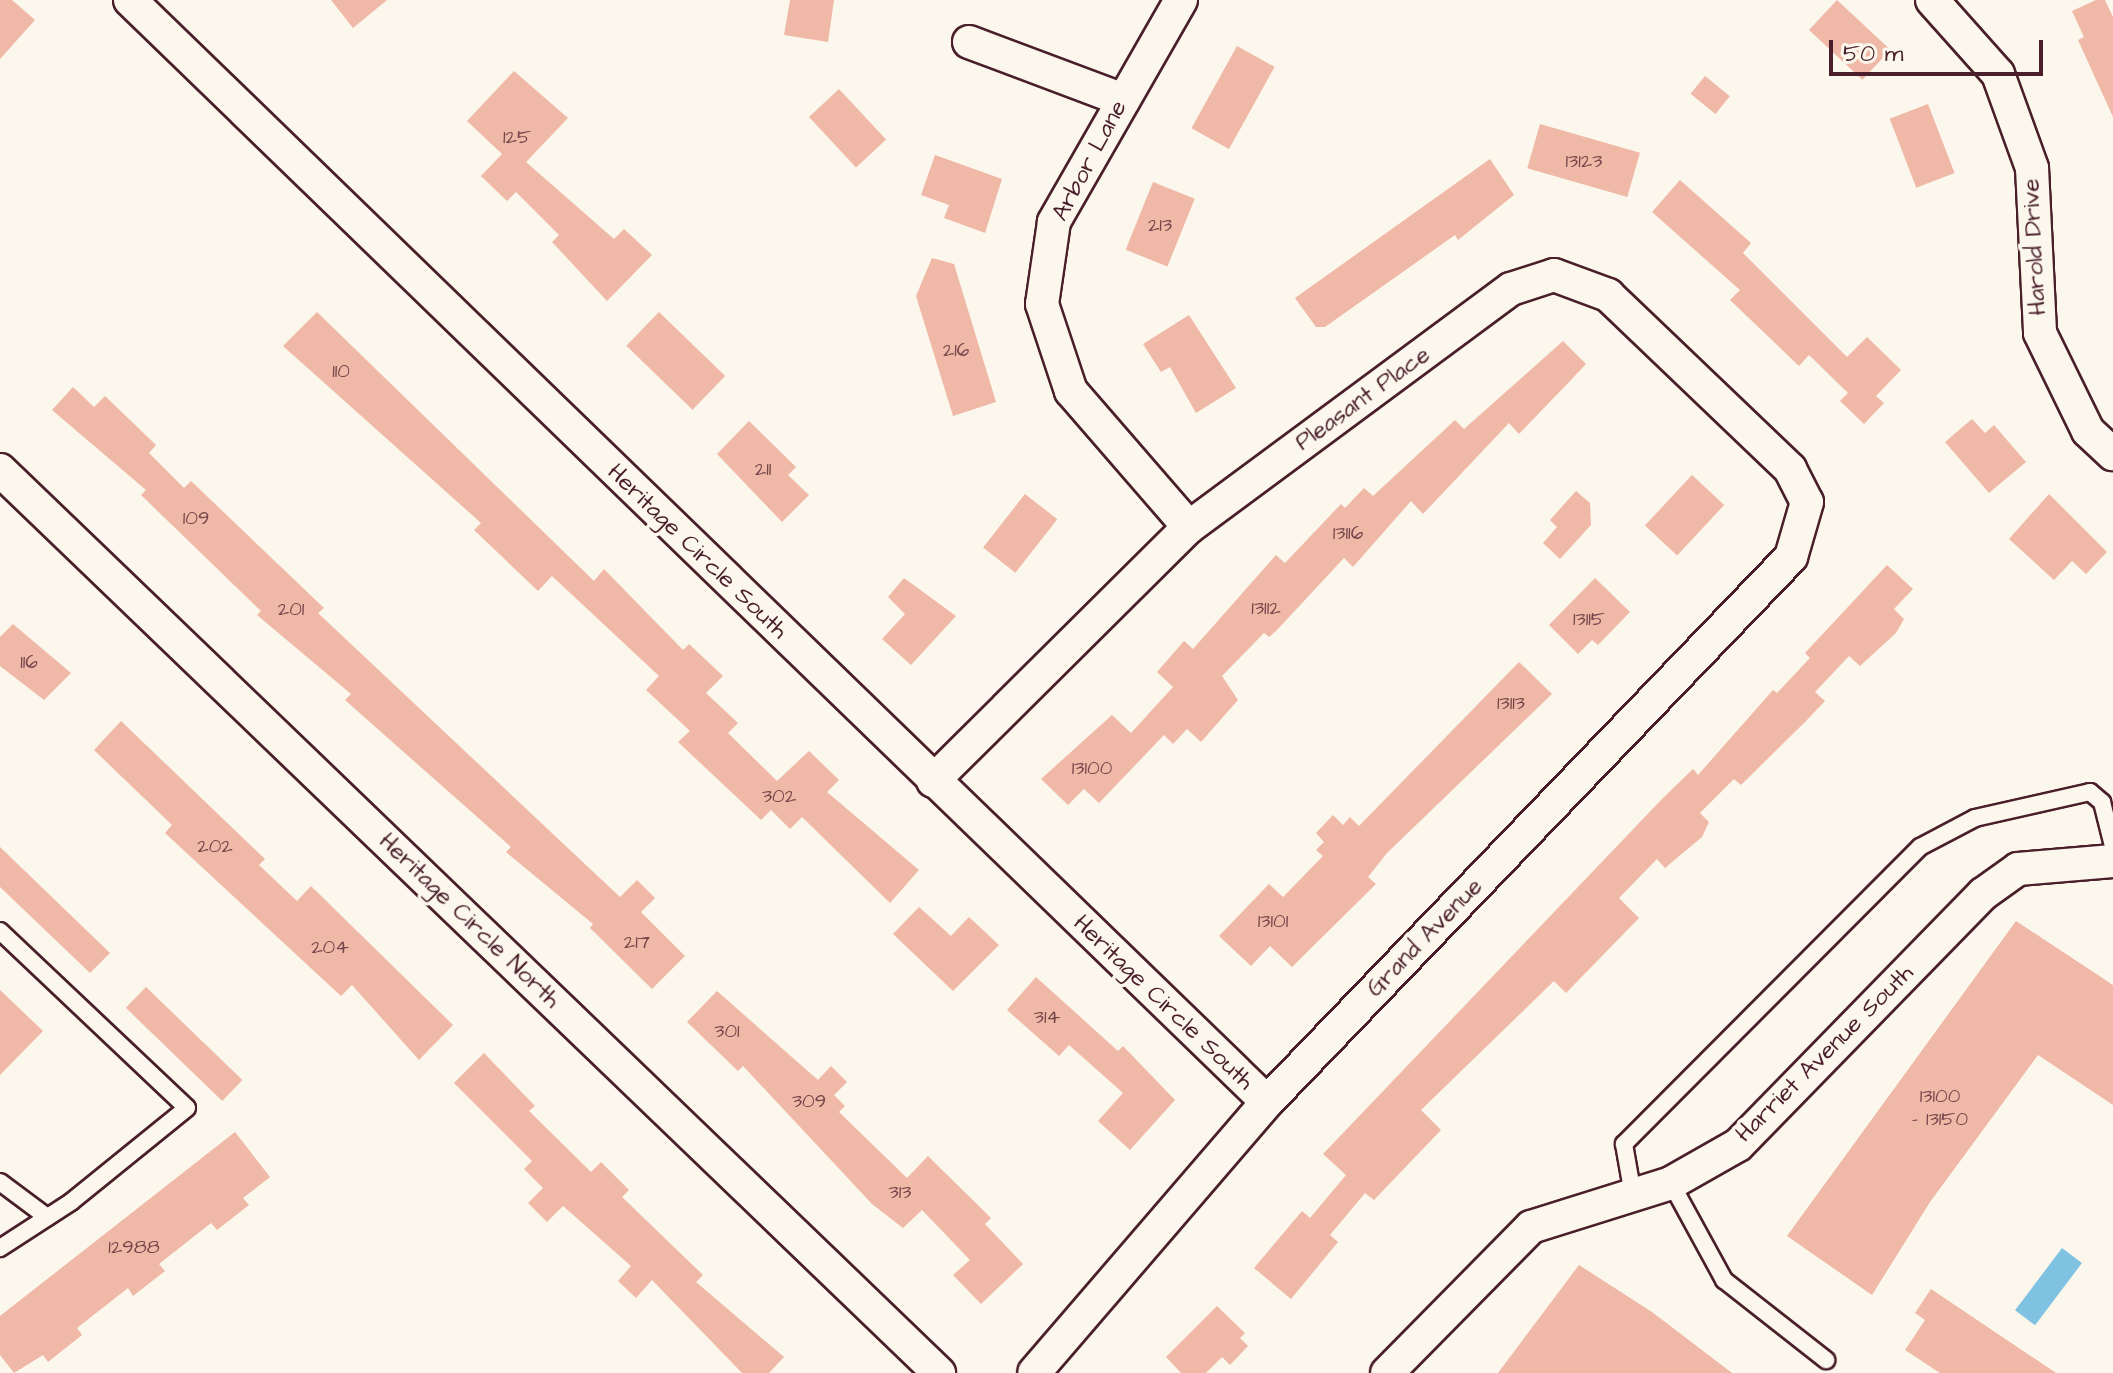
<!DOCTYPE html>
<html>
<head>
<meta charset="utf-8">
<style>
  body { margin:0 }
  #map { position:relative; width:2113px; height:1373px; overflow:hidden; background:#fbf7ec; font-family:"Architects Daughter",sans-serif }
  div>[style] { position:absolute }
  .water>* { inset:0; background:#80c2e1; transform-origin:0 0 }
  .building>* { inset:0; background:#f0b8a6; transform-origin:0 0 }
  .roads { filter:drop-shadow(2px 0 #4a1f2b) drop-shadow(-2px 0 #4a1f2b) drop-shadow(0 2px #4a1f2b) drop-shadow(0 -2px #4a1f2b) }
  .service>* { height:16px; margin:-8px; padding:0 8px; transform-origin:8px; border-radius:8px; background:#fbf7ec }
  .minor>* { height:32px; margin:-16px; padding:0 16px; transform-origin:16px; border-radius:16px; background:#fbf7ec }
  span { translate:-50% -50%; white-space:nowrap; text-align:center; line-height:1.15; -webkit-text-stroke:7px #fbf7ec; paint-order:stroke }
  .number-label { font-size:20px; color:#74454a }
  .number-label span { -webkit-text-stroke-width:0 }
  .street-label { font-size:24px; color:#4a1f2b }
  .scale { position:absolute; left:1829px; top:40px; width:214px; height:36px; box-sizing:border-box; border:4px solid #4a1f2b; border-top:0; padding-left:10px; font-size:24px; line-height:28px; white-space:nowrap; color:#4a1f2b; -webkit-text-stroke:6px #fbf7ec; paint-order:stroke }
</style>
</head>
<body>
<div id="map">
  <div class="water">
    <div style="left:2062px;top:1248px;width:25px;height:78px;rotate:37deg"></div>
  </div>
  <div class="building">
    <div style="clip-path:polygon(0 0,12px 0,35px 20px,0 59px)"></div>
    <div style="clip-path:polygon(331px 0,387px 0,353px 28px)"></div>
    <div style="clip-path:polygon(790px 0,834px 0,828px 42px,784px 35px)"></div>
    <div style="left:1837px;top:0;width:73px;height:41px;rotate:43deg"></div>
    <div style="clip-path:polygon(2096px 0,2105px 0,2113px 17px,2113px 117px,2078px 40px,2084px 37px,2072px 11px)"></div>
    <div style="left:1237px;top:46px;width:43px;height:94px;rotate:29deg"></div>
    <div style="clip-path:polygon(514px 71px,568px 118px,526px 162px,614px 239px,624px 229px,652px 255px,607px 301px,552px 242px,559px 235px,516px 192px,507px 201px,481px 176px,502px 154px,467px 121px)"></div>
    <div style="left:1705px;top:76px;width:32px;height:23px;rotate:39deg"></div>
    <div style="left:839px;top:89px;width:69px;height:41px;rotate:47deg"></div>
    <div style="left:1928px;top:104px;width:74px;height:41px;rotate:69deg"></div>
    <div style="left:1540px;top:124px;width:104px;height:46px;rotate:16deg"></div>
    <div style="clip-path:polygon(935px 155px,1002px 179px,985px 233px,944px 218px,949px 205px,921px 195px)"></div>
    <div style="clip-path:polygon(1490px 159px,1514px 195px,1458px 240px,1455px 235px,1325px 327px,1316px 327px,1295px 298px)"></div>
    <div style="clip-path:polygon(1680px 180px,1751px 243px,1743px 253px,1847px 357px,1867px 337px,1901px 370px,1876px 396px,1884px 403px,1864px 424px,1840px 401px,1848px 393px,1809px 355px,1799px 366px,1730px 300px,1740px 290px,1652px 212px)"></div>
    <div style="left:1153px;top:182px;width:45px;height:73px;rotate:22deg"></div>
    <div style="clip-path:polygon(932px 258px,954px 264px,996px 402px,953px 416px,916px 296px)"></div>
    <div style="clip-path:polygon(317px 312px,594px 581px,604px 569px,683px 650px,689px 644px,723px 676px,706px 693px,738px 723px,728px 733px,777px 781px,809px 751px,839px 780px,827px 792px,919px 870px,890px 903px,802px 817px,790px 829px,771px 810px,761px 820px,678px 742px,690px 731px,646px 690px,659px 676px,552px 576px,538px 591px,474px 530px,481px 523px,283px 346px)"></div>
    <div style="left:659px;top:312px;width:92px;height:47px;rotate:44deg"></div>
    <div style="clip-path:polygon(1189px 315px,1236px 388px,1196px 413px,1170px 367px,1161px 372px,1143px 344px)"></div>
    <div style="clip-path:polygon(1563px 341px,1586px 364px,1569px 382px,1519px 434px,1509px 423px,1423px 514px,1411px 501px,1353px 567px,1344px 558px,1277px 630px,1269px 637px,1264px 633px,1222px 676px,1238px 700px,1201px 742px,1187px 729px,1173px 744px,1164px 735px,1099px 803px,1084px 789px,1068px 805px,1041px 779px,1112px 715px,1131px 733px,1173px 687px,1157px 672px,1184px 641px,1193px 649px,1276px 555px,1285px 563px,1341px 504px,1345px 508px,1364px 488px,1373px 496px,1455px 420px,1464px 429px)"></div>
    <div style="clip-path:polygon(73px 387px,94px 407px,105px 396px,156px 445px,149px 453px,184px 488px,191px 481px,324px 608px,318px 613px,620px 897px,637px 880px,655px 898px,641px 912px,685px 956px,652px 989px,590px 928px,593px 924px,506px 852px,511px 847px,345px 700px,351px 694px,257px 615px,261px 611px,141px 495px,146px 490px,52px 410px)"></div>
    <div style="clip-path:polygon(1972px 419px,1985px 433px,1994px 425px,2026px 462px,1989px 493px,1945px 442px)"></div>
    <div style="clip-path:polygon(749px 421px,796px 467px,788px 475px,809px 495px,782px 522px,717px 454px)"></div>
    <div style="left:1692px;top:475px;width:44px;height:69px;rotate:43deg"></div>
    <div style="clip-path:polygon(1576px 491px,1590px 503px,1591px 525px,1560px 559px,1543px 543px,1557px 527px,1550px 520px)"></div>
    <div style="left:1025px;top:494px;width:41px;height:68px;rotate:38deg"></div>
    <div style="clip-path:polygon(2049px 494px,2107px 552px,2086px 574px,2072px 561px,2054px 580px,2009px 539px)"></div>
    <div style="clip-path:polygon(1887px 565px,1913px 589px,1894px 609px,1904px 619px,1896px 633px,1860px 666px,1849px 656px,1815px 692px,1825px 701px,1806px 721px,1741px 785px,1734px 779px,1700px 813px,1709px 822px,1702px 837px,1665px 868px,1657px 859px,1619px 898px,1639px 918px,1566px 993px,1554px 981px,1421px 1110px,1441px 1130px,1374px 1200px,1365px 1193px,1330px 1235px,1338px 1242px,1291px 1299px,1254px 1268px,1302px 1211px,1310px 1218px,1346px 1175px,1323px 1154px,1662px 799px,1693px 769px,1698px 775px,1773px 690px,1777px 693px,1810px 658px,1805px 653px)"></div>
    <div style="clip-path:polygon(904px 578px,956px 616px,911px 665px,882px 639px,905px 614px,888px 597px)"></div>
    <div style="clip-path:polygon(1595px 578px,1630px 612px,1598px 645px,1592px 640px,1578px 654px,1549px 625px)"></div>
    <div style="clip-path:polygon(13px 624px,71px 673px,44px 700px,0 666px,0 637px)"></div>
    <div style="clip-path:polygon(1519px 662px,1552px 694px,1387px 853px,1368px 877px,1376px 884px,1292px 967px,1270px 946px,1251px 966px,1219px 936px,1269px 884px,1283px 897px,1323px 856px,1316px 850px,1324px 842px,1316px 833px,1333px 815px,1343px 825px,1350px 817px,1359px 826px)"></div>
    <div style="clip-path:polygon(121px 721px,265px 859px,259px 865px,297px 901px,311px 886px,453px 1025px,419px 1060px,352px 985px,341px 996px,165px 833px,172px 825px,94px 750px)"></div>
    <div style="clip-path:polygon(0 847px,110px 953px,90px 973px,0 887px)"></div>
    <div style="clip-path:polygon(919px 907px,951px 936px,969px 917px,999px 945px,953px 991px,893px 934px)"></div>
    <div style="clip-path:polygon(2016px 921px,2113px 985px,2113px 1105px,2038px 1055px,1930px 1202px,1872px 1295px,1787px 1236px)"></div>
    <div style="clip-path:polygon(1036px 977px,1118px 1051px,1123px 1046px,1175px 1100px,1130px 1150px,1098px 1121px,1123px 1093px,1069px 1045px,1059px 1056px,1007px 1010px)"></div>
    <div style="left:146px;top:987px;width:134px;height:29px;rotate:44deg"></div>
    <div style="clip-path:polygon(0 990px,43px 1031px,0 1075px)"></div>
    <div style="clip-path:polygon(717px 991px,818px 1080px,831px 1066px,847px 1082px,834px 1095px,845px 1106px,839px 1112px,907px 1178px,928px 1156px,991px 1218px,985px 1224px,1023px 1264px,981px 1304px,953px 1275px,970px 1260px,922px 1210px,903px 1228px,872px 1204px,743px 1066px,738px 1071px,687px 1022px)"></div>
    <div style="clip-path:polygon(484px 1053px,535px 1106px,529px 1111px,591px 1172px,601px 1162px,629px 1190px,622px 1197px,703px 1275px,696px 1282px,784px 1357px,769px 1373px,742px 1373px,652px 1280px,636px 1298px,618px 1281px,631px 1266px,563px 1206px,547px 1222px,528px 1203px,543px 1188px,524px 1169px,532px 1161px,454px 1083px)"></div>
    <div style="clip-path:polygon(235px 1132px,270px 1177px,243px 1198px,249px 1205px,217px 1230px,211px 1223px,159px 1264px,165px 1271px,133px 1296px,128px 1288px,77px 1328px,82px 1335px,48px 1362px,43px 1355px,14px 1373px,0 1355px,0 1316px)"></div>
    <div style="clip-path:polygon(1579px 1265px,1652px 1312px,1732px 1373px,1498px 1373px)"></div>
    <div style="clip-path:polygon(1931px 1289px,2056px 1373px,1940px 1373px,1905px 1350px,1925px 1320px,1915px 1313px)"></div>
    <div style="clip-path:polygon(1217px 1306px,1245px 1333px,1240px 1338px,1248px 1346px,1230px 1365px,1222px 1357px,1206px 1373px,1181px 1373px,1166px 1357px)"></div>
  </div>
  <div class="roads">
    <div class="service">
      <div style="left:0;top:931px;width:257px;rotate:43.4deg"></div>
      <div style="left:187px;top:1108px;width:149px;rotate:141deg"></div>
      <div style="left:71px;top:1202px;width:85px;rotate:147.1deg"></div>
      <div style="left:0;top:1182px;width:59px;rotate:36.7deg"></div>
      <div style="left:1671px;top:1183px;width:111px;rotate:61.3deg"></div>
      <div style="left:1724px;top:1280px;width:130px;rotate:38.1deg"></div>
      <div style="left:1633px;top:1195px;width:52px;rotate:-100deg"></div>
      <div style="left:1624px;top:1144px;width:419px;rotate:-45.1deg"></div>
      <div style="left:1920px;top:847px;width:62px;rotate:-27.8deg"></div>
      <div style="left:1975px;top:818px;width:118px;rotate:-12.7deg"></div>
      <div style="left:2090px;top:792px;width:16px;rotate:40deg"></div>
      <div style="left:2102px;top:802px;width:45px;rotate:76deg"></div>
    </div>
    <div class="minor">
      <div style="left:130px;top:0;width:1583px;rotate:44.1deg"></div>
      <div style="left:1181px;top:0;width:256px;rotate:119.8deg"></div>
      <div style="left:1054px;top:222px;width:83px;rotate:98.3deg"></div>
      <div style="left:1042px;top:304px;width:92px;rotate:71.6deg"></div>
      <div style="left:1071px;top:391px;width:180px;rotate:49.1deg"></div>
      <div style="left:1932px;top:0;width:99px;rotate:48.3deg"></div>
      <div style="left:1998px;top:74px;width:100px;rotate:70.1deg"></div>
      <div style="left:2032px;top:168px;width:165px;rotate:87.2deg"></div>
      <div style="left:2040px;top:333px;width:109px;rotate:63.9deg"></div>
      <div style="left:2088px;top:431px;width:34px;rotate:43deg"></div>
      <div style="left:969px;top:42px;width:165px;rotate:20.6deg"></div>
      <div style="left:0;top:470px;width:1303px;rotate:43.88deg"></div>
      <div style="left:933px;top:781px;width:361px;rotate:-44.8deg"></div>
      <div style="left:1189px;top:527px;width:400px;rotate:-36.5deg"></div>
      <div style="left:1511px;top:289px;width:45px;rotate:-18deg"></div>
      <div style="left:1554px;top:275px;width:58px;rotate:20.3deg"></div>
      <div style="left:1608px;top:295px;width:252px;rotate:43.7deg"></div>
      <div style="left:1790px;top:469px;width:37px;rotate:63deg"></div>
      <div style="left:1807px;top:502px;width:57px;rotate:106.2deg"></div>
      <div style="left:1791px;top:557px;width:756px;rotate:133.87deg"></div>
      <div style="left:1267px;top:1102px;width:357px;rotate:130.7deg"></div>
      <div style="left:1387px;top:1373px;width:205px;rotate:-45.4deg"></div>
      <div style="left:1531px;top:1227px;width:147px;rotate:-17.4deg"></div>
      <div style="left:1671px;top:1183px;width:77px;rotate:-29.6deg"></div>
      <div style="left:1738px;top:1145px;width:351px;rotate:-45.7deg"></div>
      <div style="left:1983px;top:894px;width:43px;rotate:-35.5deg"></div>
      <div style="left:2018px;top:869px;width:95px;rotate:-4.8deg"></div>
    </div>
  </div>
  <div class="number-label">
    <span style="left:517px;top:137px">125</span>
    <span style="left:1584px;top:161px">13123</span>
    <span style="left:1160px;top:225px">213</span>
    <span style="left:956px;top:350px">216</span>
    <span style="left:341px;top:371px">110</span>
    <span style="left:763px;top:469px">211</span>
    <span style="left:196px;top:518px">109</span>
    <span style="left:1348px;top:533px">13116</span>
    <span style="left:1266px;top:608px">13112</span>
    <span style="left:291px;top:609px">201</span>
    <span style="left:1589px;top:619px">13115</span>
    <span style="left:29px;top:662px">116</span>
    <span style="left:1511px;top:703px">13113</span>
    <span style="left:1092px;top:768px">13100</span>
    <span style="left:779px;top:796px">302</span>
    <span style="left:215px;top:846px">202</span>
    <span style="left:1273px;top:921px">13101</span>
    <span style="left:637px;top:942px">217</span>
    <span style="left:330px;top:947px">204</span>
    <span style="left:1047px;top:1017px">314</span>
    <span style="left:727px;top:1031px">301</span>
    <span style="left:1940px;top:1108px">13100<br>- 13150</span>
    <span style="left:809px;top:1101px">309</span>
    <span style="left:900px;top:1192px">313</span>
    <span style="left:134px;top:1247px">12988</span>
  </div>
  <div class="street-label">
    <span style="left:1090px;top:161px;rotate:-62deg">Arbor Lane</span>
    <span style="left:2035px;top:247px;rotate:-93deg">Harold Drive</span>
    <span style="left:1363px;top:399px;rotate:-36deg">Pleasant Place</span>
    <span style="left:697px;top:552px;rotate:44deg">Heritage Circle South</span>
    <span style="left:469px;top:921px;rotate:44deg">Heritage Circle North</span>
    <span style="left:1425px;top:938px;rotate:-46deg">Grand Avenue</span>
    <span style="left:1163px;top:1003px;rotate:44deg">Heritage Circle South</span>
    <span style="left:1825px;top:1054px;rotate:-45deg">Harriet Avenue South</span>
  </div>
  <div class="scale">50 m</div>
</div>
</body>
</html>
